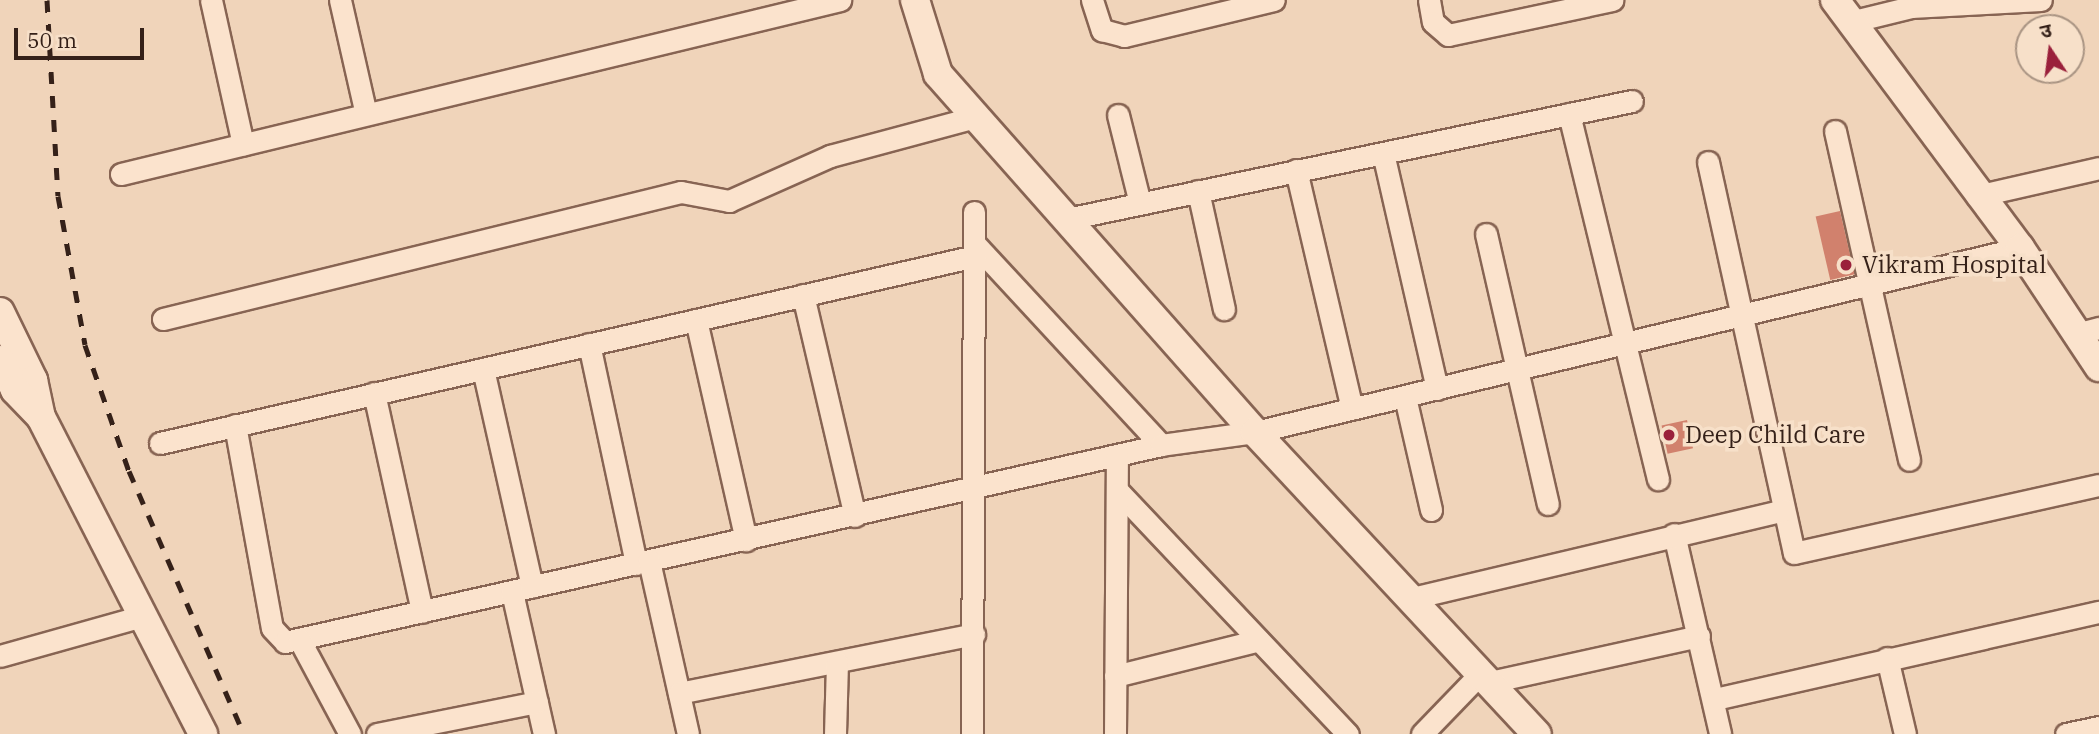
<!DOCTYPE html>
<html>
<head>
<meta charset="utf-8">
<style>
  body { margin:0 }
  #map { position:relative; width:2099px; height:734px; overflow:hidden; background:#f0d4ba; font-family:"IBM Plex Serif","Noto Sans Devanagari",serif }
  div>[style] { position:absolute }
  .building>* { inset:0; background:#d1816d; transform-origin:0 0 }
  .roads { filter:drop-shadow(2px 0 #876453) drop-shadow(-2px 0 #876453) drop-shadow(0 2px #876453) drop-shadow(0 -2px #876453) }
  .street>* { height:21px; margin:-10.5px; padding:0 10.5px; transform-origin:10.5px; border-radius:10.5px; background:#fbe3cd }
  .secondary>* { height:28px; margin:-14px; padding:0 14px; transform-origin:14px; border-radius:14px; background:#fbe3cd }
  .rail>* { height:5px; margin-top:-2.5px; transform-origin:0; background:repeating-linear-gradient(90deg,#352119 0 12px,transparent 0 24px) }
  .dots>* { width:19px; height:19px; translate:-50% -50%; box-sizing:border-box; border:4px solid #f7e0c9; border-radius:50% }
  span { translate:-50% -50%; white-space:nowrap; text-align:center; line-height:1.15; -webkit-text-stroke:7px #f7e0c9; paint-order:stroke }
  .poi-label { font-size:24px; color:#352119 }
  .left { translate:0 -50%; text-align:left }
  .north { position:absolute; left:2015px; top:14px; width:70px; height:70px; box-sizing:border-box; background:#f7e0c9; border:2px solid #a99483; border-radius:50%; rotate:347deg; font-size:19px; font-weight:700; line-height:28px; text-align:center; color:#352119 }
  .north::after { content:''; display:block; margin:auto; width:24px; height:32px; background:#9a203b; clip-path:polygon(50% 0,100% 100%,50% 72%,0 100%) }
  .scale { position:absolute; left:14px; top:28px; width:130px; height:32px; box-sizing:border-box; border:4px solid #352119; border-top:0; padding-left:9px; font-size:21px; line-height:24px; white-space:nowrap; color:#352119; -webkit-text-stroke:5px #f7e0c9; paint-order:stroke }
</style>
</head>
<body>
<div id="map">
  <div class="building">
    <div style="left:1840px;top:211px;width:65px;height:25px;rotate:77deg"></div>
    <div style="left:1687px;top:420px;width:29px;height:26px;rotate:78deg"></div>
  </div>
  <div class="roads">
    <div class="street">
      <div style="left:211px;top:0;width:148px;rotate:77.5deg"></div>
      <div style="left:340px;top:0;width:117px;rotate:77.2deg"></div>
      <div style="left:1092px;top:0;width:32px;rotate:72deg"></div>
      <div style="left:1102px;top:30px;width:23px;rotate:15deg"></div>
      <div style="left:1124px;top:36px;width:154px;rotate:-13.5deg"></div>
      <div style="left:1429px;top:0;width:22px;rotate:80deg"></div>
      <div style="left:1433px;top:22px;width:20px;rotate:41deg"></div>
      <div style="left:1448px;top:35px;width:168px;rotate:-12deg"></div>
      <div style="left:1850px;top:22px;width:63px;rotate:-13.8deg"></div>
      <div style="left:1911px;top:7px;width:130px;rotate:-3.1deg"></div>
      <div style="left:1569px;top:114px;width:376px;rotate:76.3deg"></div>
      <div style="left:1118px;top:115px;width:91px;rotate:76deg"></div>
      <div style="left:1835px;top:131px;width:337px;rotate:77.3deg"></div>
      <div style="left:1383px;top:153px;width:242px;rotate:77.1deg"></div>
      <div style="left:1708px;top:162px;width:400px;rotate:77.6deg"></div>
      <div style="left:1794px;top:553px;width:312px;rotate:-12.6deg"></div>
      <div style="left:1296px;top:170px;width:245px;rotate:76.8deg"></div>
      <div style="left:121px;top:174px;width:740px;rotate:-13.6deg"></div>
      <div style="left:1198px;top:191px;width:121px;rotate:77.6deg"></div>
      <div style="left:1977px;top:196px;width:125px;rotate:-12.9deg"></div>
      <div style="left:1067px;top:219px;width:577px;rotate:-11.8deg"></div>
      <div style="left:1486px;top:234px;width:277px;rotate:77.1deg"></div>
      <div style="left:975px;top:244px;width:274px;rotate:47.2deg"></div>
      <div style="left:803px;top:295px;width:227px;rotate:76.8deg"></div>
      <div style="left:163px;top:319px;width:533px;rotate:-13.78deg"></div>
      <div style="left:681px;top:192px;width:49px;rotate:10.6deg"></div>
      <div style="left:729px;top:201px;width:111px;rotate:-24deg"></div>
      <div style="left:830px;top:156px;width:151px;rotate:-15deg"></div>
      <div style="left:696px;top:320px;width:226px;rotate:77.2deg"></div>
      <div style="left:2080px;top:333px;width:20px;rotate:-15deg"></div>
      <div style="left:589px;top:344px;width:225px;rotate:77.9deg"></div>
      <div style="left:483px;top:369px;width:223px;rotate:77.3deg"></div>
      <div style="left:374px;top:393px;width:224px;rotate:77.6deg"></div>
      <div style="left:1405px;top:397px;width:116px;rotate:77deg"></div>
      <div style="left:235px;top:425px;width:206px;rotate:79.7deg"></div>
      <div style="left:272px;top:628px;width:19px;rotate:47deg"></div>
      <div style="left:285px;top:642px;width:898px;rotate:-12.67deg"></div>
      <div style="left:1161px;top:445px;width:95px;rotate:-7.9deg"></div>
      <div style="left:1255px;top:432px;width:787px;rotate:-13.52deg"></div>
      <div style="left:160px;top:443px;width:836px;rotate:-12.92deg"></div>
      <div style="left:1117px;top:490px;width:336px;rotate:46.6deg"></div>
      <div style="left:1674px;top:534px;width:205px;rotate:77deg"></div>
      <div style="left:649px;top:561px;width:177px;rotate:77.3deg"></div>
      <div style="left:512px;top:592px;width:146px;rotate:77.3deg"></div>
      <div style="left:1412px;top:598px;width:382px;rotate:-13.3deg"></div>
      <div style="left:299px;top:639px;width:108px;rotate:61.8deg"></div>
      <div style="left:0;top:656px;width:148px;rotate:-15.7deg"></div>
      <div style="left:1887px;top:658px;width:78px;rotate:76.7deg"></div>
      <div style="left:1115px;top:676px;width:148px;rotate:-14deg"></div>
      <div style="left:1490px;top:682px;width:214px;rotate:-12.4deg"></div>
      <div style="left:679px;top:693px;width:301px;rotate:-11.3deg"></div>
      <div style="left:1715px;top:699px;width:394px;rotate:-12.8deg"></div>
      <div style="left:377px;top:734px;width:163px;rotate:-11.3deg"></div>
      <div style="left:835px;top:734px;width:72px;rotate:-88.4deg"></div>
      <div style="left:972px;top:734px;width:522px;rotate:-89.78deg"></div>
      <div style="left:1115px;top:734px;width:279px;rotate:-89.6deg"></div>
      <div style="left:1422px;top:734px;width:85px;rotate:-46deg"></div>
      <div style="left:2066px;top:734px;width:34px;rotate:-12deg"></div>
    </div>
    <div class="secondary">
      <div style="left:915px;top:0;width:77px;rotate:72.7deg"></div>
      <div style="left:938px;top:74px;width:478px;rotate:48.5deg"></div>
      <div style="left:1255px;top:432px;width:413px;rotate:47deg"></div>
      <div style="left:1835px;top:0;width:309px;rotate:53.3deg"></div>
      <div style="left:2020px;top:248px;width:143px;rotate:56.4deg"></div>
      <div style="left:0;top:312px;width:76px;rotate:64.1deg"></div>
      <div style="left:33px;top:380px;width:38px;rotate:78deg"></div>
      <div style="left:41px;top:417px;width:356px;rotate:62.9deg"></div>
      <div style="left:0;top:360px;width:34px;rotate:63deg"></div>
      <div style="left:15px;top:390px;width:35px;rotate:46deg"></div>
    </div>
  </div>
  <div class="rail">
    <div style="left:47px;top:0;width:196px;rotate:86.8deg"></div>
    <div style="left:58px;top:196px;width:151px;rotate:79.7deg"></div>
    <div style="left:85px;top:345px;width:133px;rotate:70.8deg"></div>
    <div style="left:129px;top:471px;width:287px;rotate:66.4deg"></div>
  </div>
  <div class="dots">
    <div style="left:1846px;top:265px;background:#9a203b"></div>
    <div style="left:1669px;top:435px;background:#9a203b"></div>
  </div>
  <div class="poi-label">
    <span class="left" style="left:1862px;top:265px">Vikram Hospital</span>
    <span class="left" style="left:1685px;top:435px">Deep Child Care</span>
  </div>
  <div class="north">उ</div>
  <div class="scale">50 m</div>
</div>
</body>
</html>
